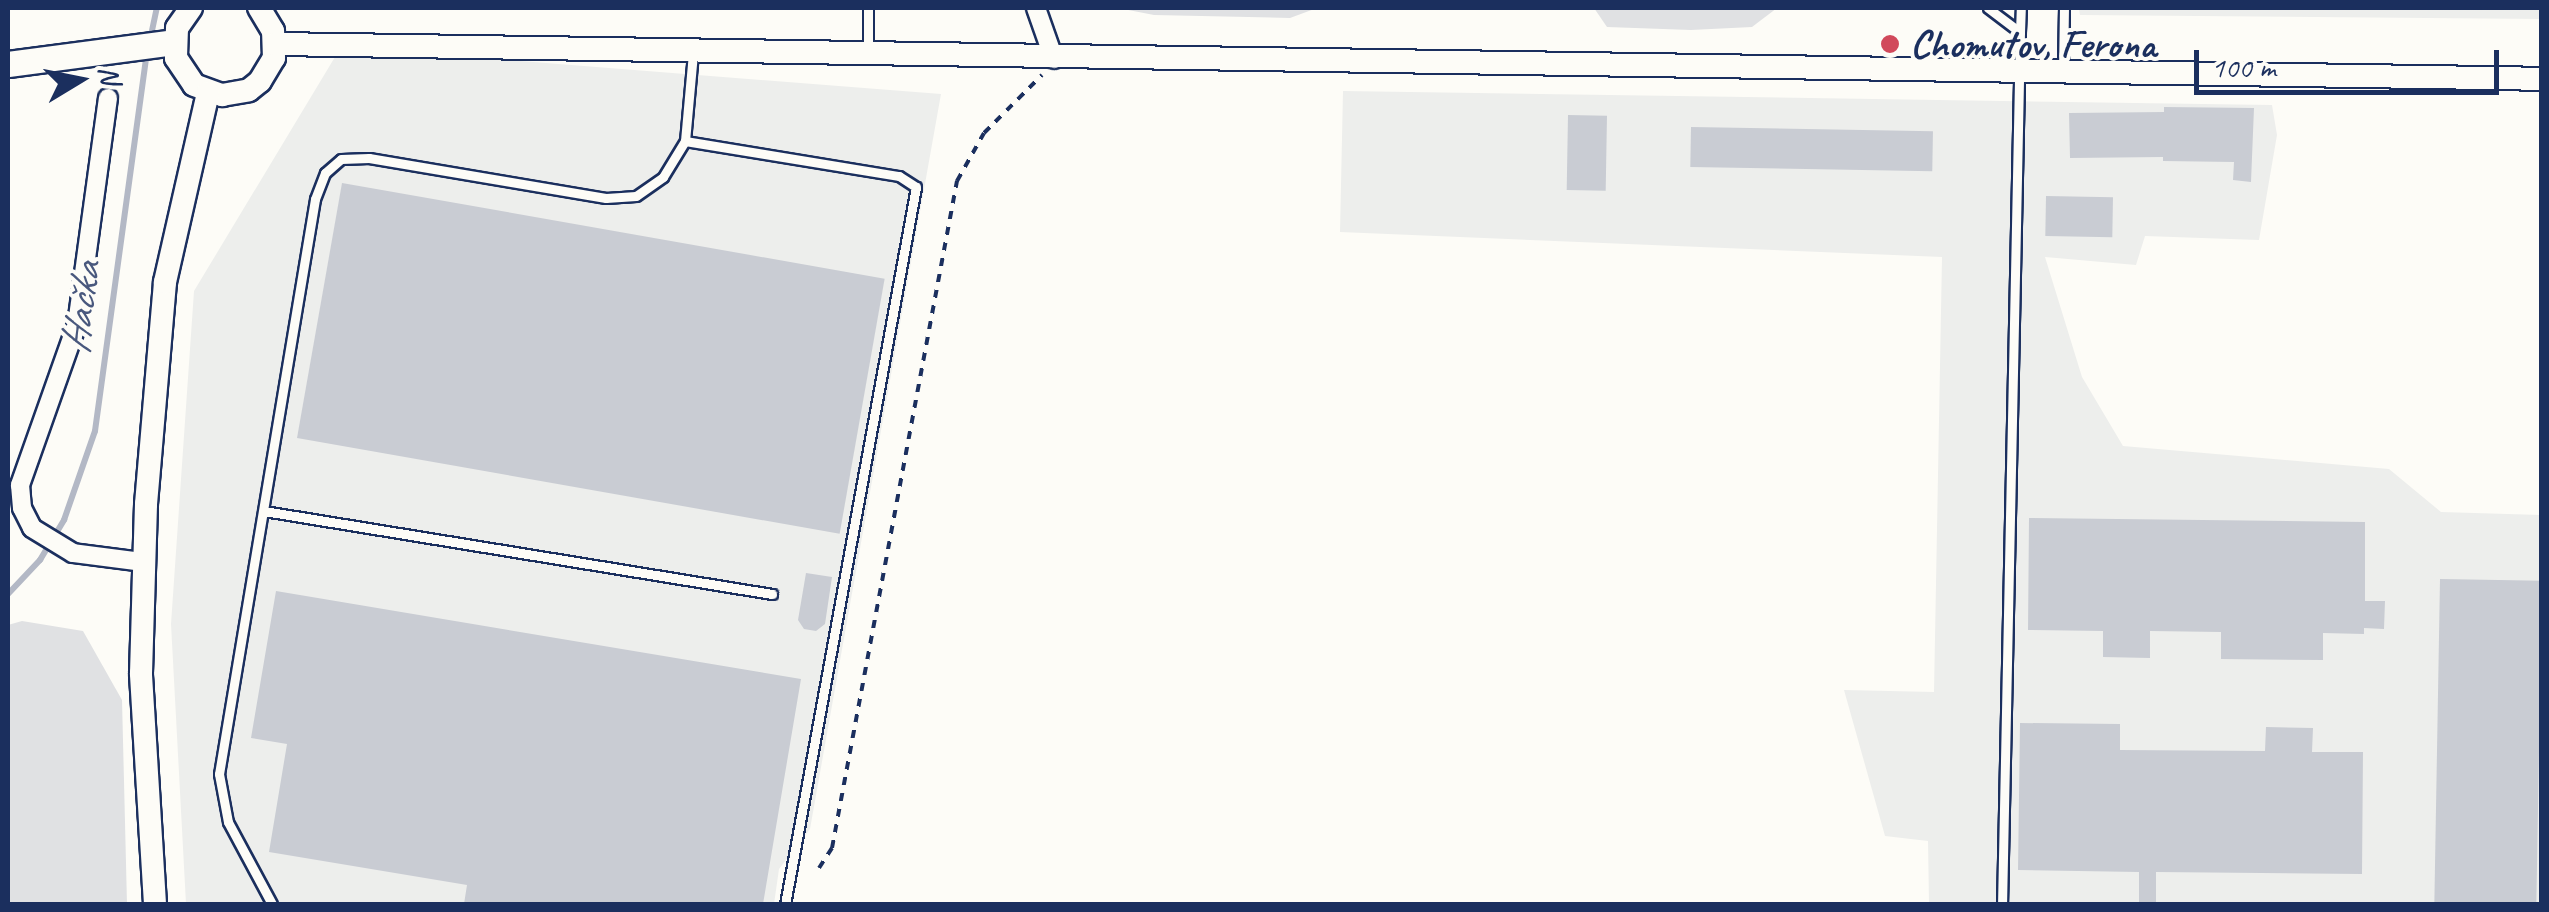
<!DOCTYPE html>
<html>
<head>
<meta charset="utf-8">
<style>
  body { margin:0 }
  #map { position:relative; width:2549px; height:912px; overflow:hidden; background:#fdfcf7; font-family:Caveat,sans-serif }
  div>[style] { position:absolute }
  .built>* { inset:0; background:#edeeec }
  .green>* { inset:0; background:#e0e1e3 }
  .stream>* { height:6px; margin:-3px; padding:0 3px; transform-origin:3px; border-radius:3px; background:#b3b8c5 }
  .building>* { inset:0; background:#c9ccd3; transform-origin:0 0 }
  .path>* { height:4px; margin-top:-2px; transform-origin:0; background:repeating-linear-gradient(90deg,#1b2f5e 0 8px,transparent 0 16px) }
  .roads { filter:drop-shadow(2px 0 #1b2f5e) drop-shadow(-2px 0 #1b2f5e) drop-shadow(0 2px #1b2f5e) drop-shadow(0 -2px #1b2f5e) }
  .service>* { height:9px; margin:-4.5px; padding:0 4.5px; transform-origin:4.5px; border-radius:4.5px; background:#fdfcf7 }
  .minor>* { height:18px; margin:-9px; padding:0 9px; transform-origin:9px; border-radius:9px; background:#fdfcf7 }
  .tertiary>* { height:22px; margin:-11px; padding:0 11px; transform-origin:11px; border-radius:11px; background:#fdfcf7 }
  .secondary>* { height:25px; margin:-12.5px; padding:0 12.5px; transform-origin:12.5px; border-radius:12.5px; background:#fdfcf7 }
  .dots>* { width:28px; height:28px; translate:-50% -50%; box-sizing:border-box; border:5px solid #fdfcf7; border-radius:50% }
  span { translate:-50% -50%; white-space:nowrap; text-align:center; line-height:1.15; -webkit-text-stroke:8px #fdfcf7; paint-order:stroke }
  .poi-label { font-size:40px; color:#1b2f5e; font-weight:700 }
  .left { translate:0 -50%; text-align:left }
  .water-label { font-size:42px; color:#49587d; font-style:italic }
  .frame { position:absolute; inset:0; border:10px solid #1b2f5e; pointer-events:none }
  .north { position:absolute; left:30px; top:30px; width:100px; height:100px; -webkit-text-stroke:8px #fdfcf7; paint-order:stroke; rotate:80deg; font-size:28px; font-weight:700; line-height:40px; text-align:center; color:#1b2f5e }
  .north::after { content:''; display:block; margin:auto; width:35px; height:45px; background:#1b2f5e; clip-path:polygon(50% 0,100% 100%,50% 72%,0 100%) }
  .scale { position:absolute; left:2194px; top:50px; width:305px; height:45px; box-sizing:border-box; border:5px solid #1b2f5e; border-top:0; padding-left:12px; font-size:30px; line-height:35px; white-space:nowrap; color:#1b2f5e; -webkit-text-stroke:8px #fdfcf7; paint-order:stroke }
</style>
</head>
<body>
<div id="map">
  <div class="built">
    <div style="clip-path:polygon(2079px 8px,2541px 8px,2542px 19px,2080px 15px)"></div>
    <div style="clip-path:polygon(341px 47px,941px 94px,810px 829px,779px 869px,774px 904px,186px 904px,171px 624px,194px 291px)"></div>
    <div style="clip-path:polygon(1343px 91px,2272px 105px,2277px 135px,2259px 240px,2145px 236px,2136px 265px,2045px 257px,2082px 377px,2123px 446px,2389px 469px,2441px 512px,2541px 515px,2541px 904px,1929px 904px,1928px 841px,1885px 836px,1844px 690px,1934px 692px,1942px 257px,1340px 232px)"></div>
  </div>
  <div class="green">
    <div style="clip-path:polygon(1118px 8px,1317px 8px,1290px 18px,1154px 15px)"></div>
    <div style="clip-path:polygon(1594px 8px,1777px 8px,1752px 27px,1691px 30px,1607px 27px)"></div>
    <div style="clip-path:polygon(22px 621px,83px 631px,122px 700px,127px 904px,8px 904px,8px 625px)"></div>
  </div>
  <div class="stream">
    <div style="left:150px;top:40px;width:33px;rotate:-78deg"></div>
    <div style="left:8px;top:594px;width:47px;rotate:-46.7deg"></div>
    <div style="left:40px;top:560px;width:47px;rotate:-59deg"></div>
    <div style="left:64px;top:520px;width:94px;rotate:-70.8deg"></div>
    <div style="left:95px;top:431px;width:382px;rotate:-82.2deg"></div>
  </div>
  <div class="building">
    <div style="clip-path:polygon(2164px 107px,2254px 108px,2251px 182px,2233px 180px,2234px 162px,2163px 161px,2163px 157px,2070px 158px,2069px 113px,2164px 112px)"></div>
    <div style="left:1568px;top:115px;width:39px;height:75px;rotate:1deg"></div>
    <div style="left:1691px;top:127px;width:242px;height:40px;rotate:1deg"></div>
    <div style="left:342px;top:183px;width:551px;height:259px;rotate:10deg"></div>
    <div style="left:2046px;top:196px;width:67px;height:40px;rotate:1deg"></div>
    <div style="clip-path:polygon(2029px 518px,2365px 522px,2365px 601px,2385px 601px,2384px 629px,2364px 628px,2364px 634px,2323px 633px,2323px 660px,2221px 659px,2221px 632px,2150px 631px,2150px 658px,2103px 657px,2103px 631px,2028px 630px)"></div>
    <div style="clip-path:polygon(806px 573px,832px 577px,825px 624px,816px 631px,804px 629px,798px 620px)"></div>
    <div style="left:2440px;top:579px;width:102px;height:325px;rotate:1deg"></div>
    <div style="clip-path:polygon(276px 591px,801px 679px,763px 904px,464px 904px,467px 885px,269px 852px,287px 744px,251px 738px)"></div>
    <div style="clip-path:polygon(2020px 723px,2120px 724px,2120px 750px,2265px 751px,2266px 727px,2313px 728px,2312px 752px,2363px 752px,2362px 874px,2156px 872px,2156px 904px,2139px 904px,2139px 872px,2018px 870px)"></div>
  </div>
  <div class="path">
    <div style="left:819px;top:868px;width:24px;rotate:-57deg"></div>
    <div style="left:832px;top:848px;width:679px;rotate:-79.39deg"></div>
    <div style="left:957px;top:181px;width:55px;rotate:-60.6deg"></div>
    <div style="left:984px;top:133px;width:82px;rotate:-45deg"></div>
  </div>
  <div class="roads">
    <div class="service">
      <div style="left:868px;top:8px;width:44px;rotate:90deg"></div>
      <div style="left:1988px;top:8px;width:40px;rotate:37deg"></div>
      <div style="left:2020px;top:32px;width:872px;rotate:91.18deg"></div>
      <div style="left:2020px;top:32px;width:24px;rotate:-88deg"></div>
      <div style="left:2063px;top:71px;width:63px;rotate:-89.1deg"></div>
      <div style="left:685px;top:141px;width:217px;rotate:9.3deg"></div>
      <div style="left:899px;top:176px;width:20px;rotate:33deg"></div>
      <div style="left:916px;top:187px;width:729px;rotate:100.35deg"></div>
      <div style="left:264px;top:511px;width:515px;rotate:9.28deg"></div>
      <div style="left:272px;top:904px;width:93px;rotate:-118.2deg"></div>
      <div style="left:228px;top:822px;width:49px;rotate:-100.6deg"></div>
      <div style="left:219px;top:774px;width:583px;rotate:-80.52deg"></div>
      <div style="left:315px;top:199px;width:28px;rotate:-69deg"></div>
      <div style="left:325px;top:173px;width:21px;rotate:-41deg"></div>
      <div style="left:341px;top:159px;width:28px;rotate:-2deg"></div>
      <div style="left:369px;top:158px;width:240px;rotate:9.6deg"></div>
      <div style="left:606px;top:198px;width:30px;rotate:-4deg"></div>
      <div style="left:636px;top:196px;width:33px;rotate:-35deg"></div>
      <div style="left:663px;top:177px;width:42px;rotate:-58.6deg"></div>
      <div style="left:685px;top:141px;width:88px;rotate:-84.8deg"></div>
    </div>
    <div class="minor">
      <div style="left:1036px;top:8px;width:54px;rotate:70.6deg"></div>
      <div style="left:108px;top:98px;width:228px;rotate:97.8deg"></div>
      <div style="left:77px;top:324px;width:171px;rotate:109.5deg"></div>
      <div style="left:20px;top:485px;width:23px;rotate:85deg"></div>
      <div style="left:22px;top:508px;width:22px;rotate:63deg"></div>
      <div style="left:32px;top:528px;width:48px;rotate:31.4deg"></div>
      <div style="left:73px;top:553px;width:70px;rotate:7.4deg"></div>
    </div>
    <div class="tertiary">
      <div style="left:191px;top:8px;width:24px;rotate:125deg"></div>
      <div style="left:177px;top:28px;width:30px;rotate:92deg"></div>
      <div style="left:176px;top:58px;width:32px;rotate:56deg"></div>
      <div style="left:194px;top:85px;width:30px;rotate:20deg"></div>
      <div style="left:222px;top:95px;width:27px;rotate:-10deg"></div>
      <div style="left:249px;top:90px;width:14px;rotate:-39deg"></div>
      <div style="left:260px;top:81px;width:27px;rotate:-59deg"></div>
      <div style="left:274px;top:58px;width:27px;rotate:-92deg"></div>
      <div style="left:273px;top:31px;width:27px;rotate:-121deg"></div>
      <div style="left:275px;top:44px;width:2267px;rotate:0.88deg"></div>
      <div style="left:155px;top:904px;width:231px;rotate:-93.5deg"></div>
      <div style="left:141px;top:673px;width:169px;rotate:-88.3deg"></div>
      <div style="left:146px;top:504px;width:223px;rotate:-85.1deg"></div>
      <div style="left:165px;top:282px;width:194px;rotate:-77.2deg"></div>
    </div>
    <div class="secondary">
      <div style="left:8px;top:64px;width:167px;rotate:-7.5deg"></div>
    </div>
  </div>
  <div class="dots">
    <div style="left:1890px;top:44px;background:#d1495b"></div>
  </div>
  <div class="poi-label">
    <span class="left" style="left:1910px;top:44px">Chomutov, Ferona</span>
  </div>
  <div class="water-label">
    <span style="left:81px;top:308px;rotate:-82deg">Hačka</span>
  </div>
  <div class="frame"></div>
  <div class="north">N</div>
  <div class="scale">100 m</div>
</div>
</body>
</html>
